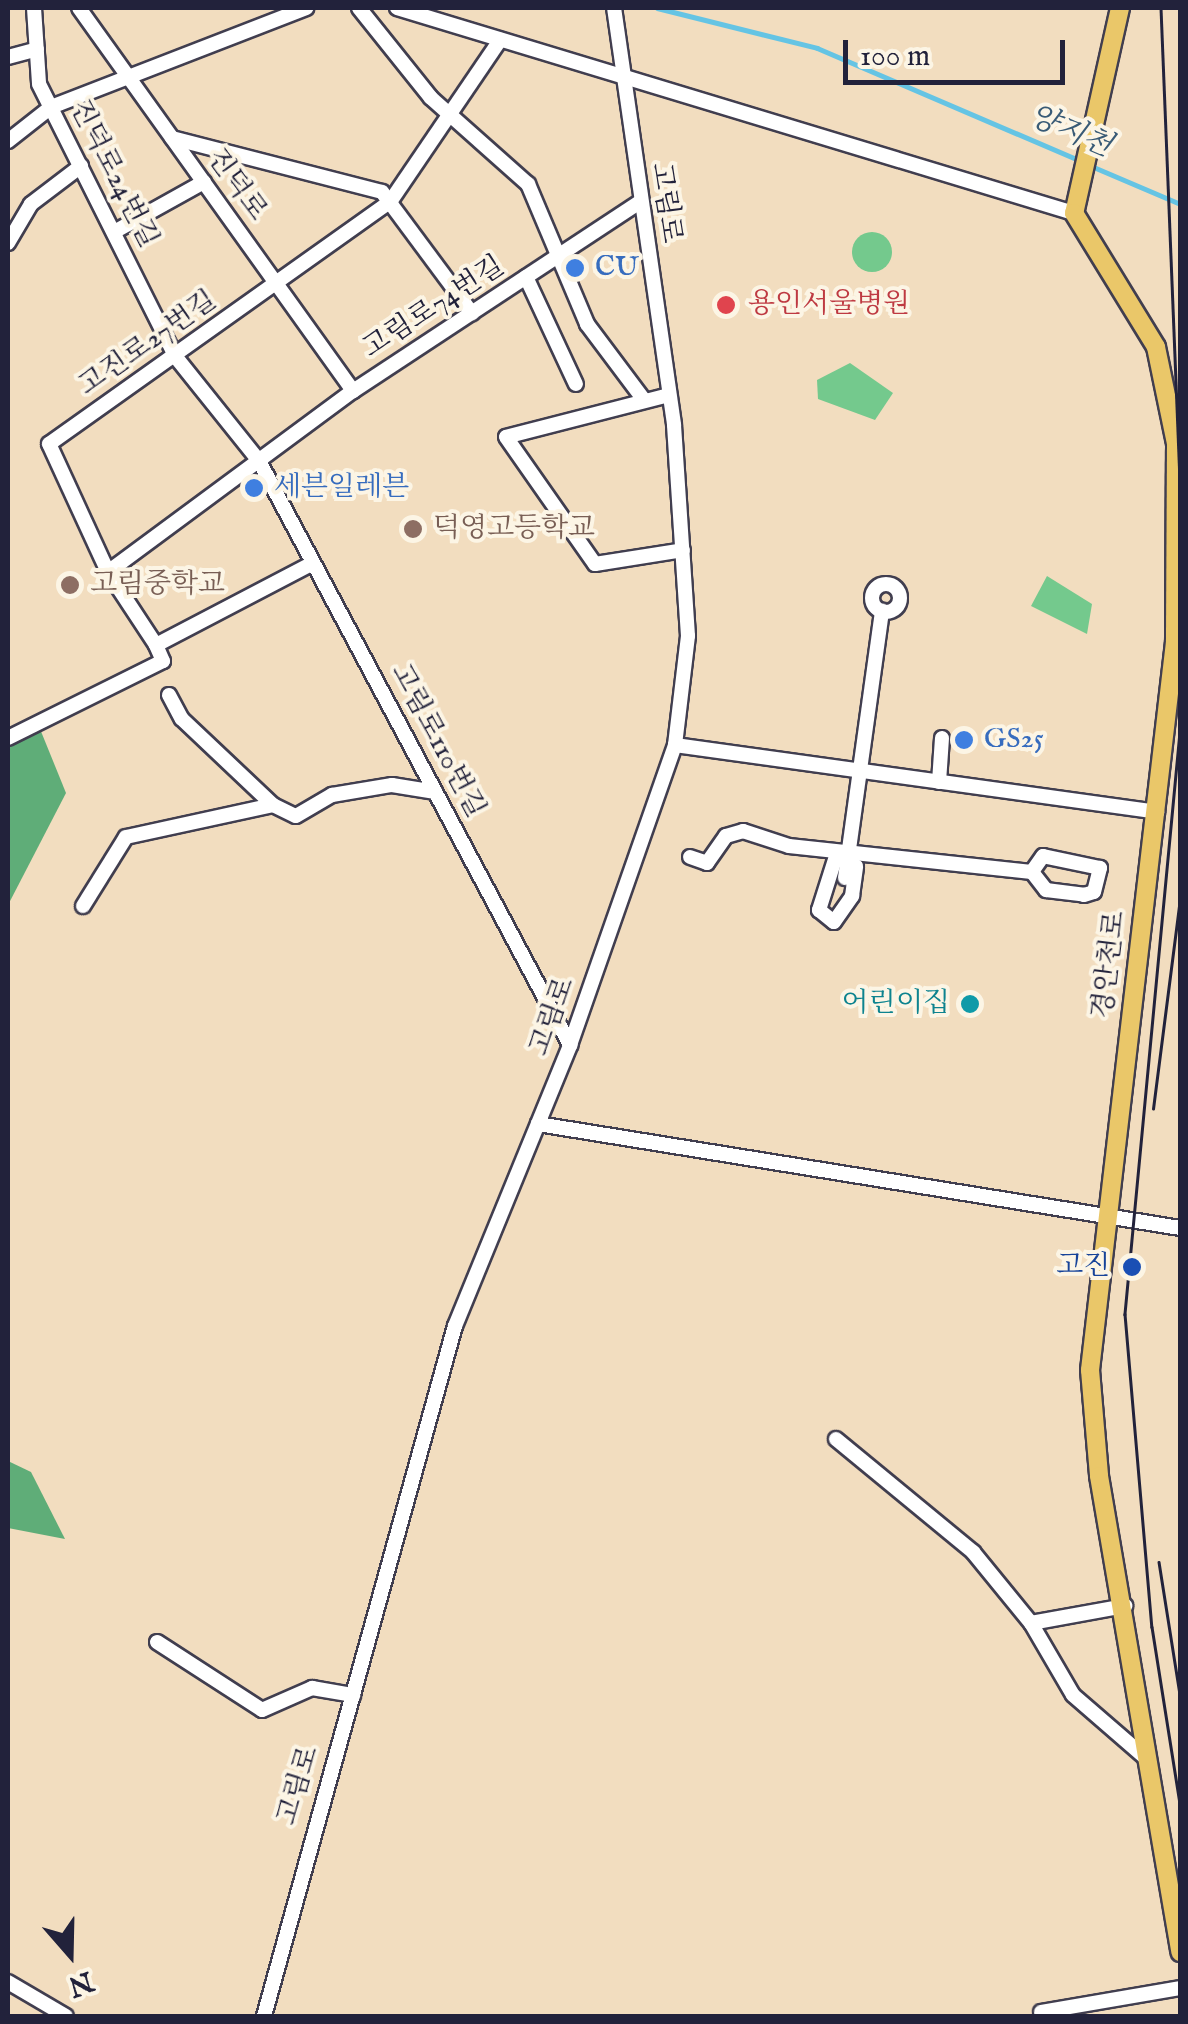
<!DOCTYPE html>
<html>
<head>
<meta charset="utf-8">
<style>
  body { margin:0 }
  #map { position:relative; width:1188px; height:2024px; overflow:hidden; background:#f2ddbf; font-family:"IM FELL English","Noto Serif KR",serif }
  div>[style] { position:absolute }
  .green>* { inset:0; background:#74c98d }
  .round { border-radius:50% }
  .forest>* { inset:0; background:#5fad78 }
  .stream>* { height:5px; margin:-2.5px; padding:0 2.5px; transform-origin:2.5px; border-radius:2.5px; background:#65c4e4 }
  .roads { filter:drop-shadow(2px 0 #413e4f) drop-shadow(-2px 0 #413e4f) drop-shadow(0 2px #413e4f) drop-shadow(0 -2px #413e4f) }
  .minor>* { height:14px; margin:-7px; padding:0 7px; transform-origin:7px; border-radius:7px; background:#fff }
  .minor>.ring { margin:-7px; padding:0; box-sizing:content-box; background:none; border:14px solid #fff; border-radius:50% }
  .major>* { height:18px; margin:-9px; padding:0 9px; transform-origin:9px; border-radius:9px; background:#eac769 }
  .tram>* { height:2.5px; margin:-1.25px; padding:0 1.25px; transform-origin:1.25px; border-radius:1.25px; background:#22223b }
  .dots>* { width:28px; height:28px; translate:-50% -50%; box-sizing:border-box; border:5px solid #fcf5e5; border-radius:50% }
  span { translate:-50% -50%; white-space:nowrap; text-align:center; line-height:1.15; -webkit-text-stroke:8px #fcf5e5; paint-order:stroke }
  .street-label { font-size:28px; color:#22223b }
  .shop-label { font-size:28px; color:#366cbe }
  .left { translate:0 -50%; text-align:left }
  .health-label { font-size:28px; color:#be3a42 }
  .education-label { font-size:28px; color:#785e54 }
  .culture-label { font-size:28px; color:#0d838f }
  .right { translate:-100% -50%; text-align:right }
  .transit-label { font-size:28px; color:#164399 }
  .water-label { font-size:30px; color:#395b76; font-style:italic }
  .frame { position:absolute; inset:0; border:10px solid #22223b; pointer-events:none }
  .north { position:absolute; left:20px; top:1904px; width:100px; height:100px; -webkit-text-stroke:8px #fcf5e5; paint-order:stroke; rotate:160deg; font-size:28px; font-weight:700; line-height:40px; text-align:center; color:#22223b }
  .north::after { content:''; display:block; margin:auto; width:35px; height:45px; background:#22223b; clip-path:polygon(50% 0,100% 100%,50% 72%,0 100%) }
  .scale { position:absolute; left:843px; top:40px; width:222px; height:45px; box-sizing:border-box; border:5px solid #22223b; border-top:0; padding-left:12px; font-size:30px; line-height:35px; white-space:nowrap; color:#22223b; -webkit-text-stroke:8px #fcf5e5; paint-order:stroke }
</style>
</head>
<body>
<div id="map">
  <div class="green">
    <div class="round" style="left:852px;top:232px;width:40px;height:40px"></div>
    <div style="clip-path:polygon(850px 363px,893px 393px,875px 420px,818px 399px,817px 380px)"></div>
    <div style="clip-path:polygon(1047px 576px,1092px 604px,1087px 634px,1031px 606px)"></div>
  </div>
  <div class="forest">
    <div style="clip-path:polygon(38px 724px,66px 793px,8px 905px,8px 740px)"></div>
    <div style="clip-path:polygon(8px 1461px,31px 1472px,65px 1539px,8px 1528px)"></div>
  </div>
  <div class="stream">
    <div style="left:657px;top:8px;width:165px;rotate:14deg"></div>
    <div style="left:817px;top:48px;width:287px;rotate:23.2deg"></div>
    <div style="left:1091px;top:166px;width:97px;rotate:23.1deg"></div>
  </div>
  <div class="roads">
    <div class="minor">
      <div style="left:34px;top:8px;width:76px;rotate:86.2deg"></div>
      <div style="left:39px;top:84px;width:304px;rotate:63.4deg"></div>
      <div style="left:175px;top:356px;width:134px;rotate:51.3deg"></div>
      <div style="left:259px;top:461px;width:662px;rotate:61.96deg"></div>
      <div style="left:79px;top:8px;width:471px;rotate:54.4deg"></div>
      <div style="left:359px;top:8px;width:115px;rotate:51.3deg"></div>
      <div style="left:431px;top:98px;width:130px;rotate:41.6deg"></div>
      <div style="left:528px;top:184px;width:152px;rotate:67.1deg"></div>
      <div style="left:587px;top:324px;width:95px;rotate:53.1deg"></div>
      <div style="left:397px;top:8px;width:707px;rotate:16.85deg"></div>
      <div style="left:8px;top:57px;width:30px;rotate:-15deg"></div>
      <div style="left:172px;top:138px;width:217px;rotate:14.4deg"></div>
      <div style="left:382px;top:192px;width:151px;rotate:53.4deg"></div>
      <div style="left:8px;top:141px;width:55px;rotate:-38.3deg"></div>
      <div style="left:51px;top:107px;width:274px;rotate:-21.2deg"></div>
      <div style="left:114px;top:232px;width:103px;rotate:-29.1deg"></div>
      <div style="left:8px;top:243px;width:45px;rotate:-59.5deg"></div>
      <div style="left:31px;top:204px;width:63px;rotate:-37.2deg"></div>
      <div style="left:526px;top:277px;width:118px;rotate:65deg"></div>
      <div style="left:669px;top:395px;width:168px;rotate:165.6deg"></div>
      <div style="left:506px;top:437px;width:155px;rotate:55deg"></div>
      <div style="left:595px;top:564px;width:89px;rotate:-9deg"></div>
      <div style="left:313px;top:563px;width:177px;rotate:152.4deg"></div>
      <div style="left:156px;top:645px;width:87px;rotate:-123.3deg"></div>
      <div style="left:108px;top:572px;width:141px;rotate:-114.7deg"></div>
      <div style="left:49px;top:444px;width:418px;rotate:-35.4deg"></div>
      <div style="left:390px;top:202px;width:196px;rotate:-55.8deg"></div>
      <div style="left:108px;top:572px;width:305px;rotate:-36.5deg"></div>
      <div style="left:353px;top:391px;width:344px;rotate:-33.4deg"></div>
      <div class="ring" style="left:872px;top:584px;width:14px;height:14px"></div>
      <div style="left:169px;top:695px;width:27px;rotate:62deg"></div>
      <div style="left:182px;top:719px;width:125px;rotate:43.4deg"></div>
      <div style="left:273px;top:805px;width:25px;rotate:26deg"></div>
      <div style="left:296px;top:816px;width:42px;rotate:-30.3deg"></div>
      <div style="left:332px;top:795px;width:61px;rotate:-9.5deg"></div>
      <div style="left:392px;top:785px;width:44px;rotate:9.2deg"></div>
      <div style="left:8px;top:738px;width:173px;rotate:-26.4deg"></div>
      <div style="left:163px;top:661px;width:17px;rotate:-114deg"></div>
      <div style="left:675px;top:745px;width:487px;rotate:7.9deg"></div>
      <div style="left:939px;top:782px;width:44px;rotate:-86.1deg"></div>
      <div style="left:837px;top:853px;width:60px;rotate:107.5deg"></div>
      <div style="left:819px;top:910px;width:19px;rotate:39deg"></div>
      <div style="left:834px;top:922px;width:32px;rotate:-55deg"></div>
      <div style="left:852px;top:896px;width:30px;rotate:-82deg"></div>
      <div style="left:690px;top:857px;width:18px;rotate:19deg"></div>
      <div style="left:707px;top:863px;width:33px;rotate:-55deg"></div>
      <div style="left:726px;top:836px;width:18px;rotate:-16deg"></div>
      <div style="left:743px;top:831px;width:48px;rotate:18.1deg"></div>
      <div style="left:789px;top:846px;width:244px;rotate:6.1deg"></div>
      <div style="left:1032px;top:872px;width:23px;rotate:52deg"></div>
      <div style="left:1046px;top:890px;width:38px;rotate:7deg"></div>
      <div style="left:1084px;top:895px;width:10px;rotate:-17deg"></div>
      <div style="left:1094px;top:892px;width:25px;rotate:-76deg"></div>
      <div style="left:1100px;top:868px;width:58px;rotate:-168.1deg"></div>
      <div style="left:1043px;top:856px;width:19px;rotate:125deg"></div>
      <div style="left:845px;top:878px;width:270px;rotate:-82.1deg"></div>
      <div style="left:83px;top:906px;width:81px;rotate:-58.1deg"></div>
      <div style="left:126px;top:837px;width:150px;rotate:-12.3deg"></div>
      <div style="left:538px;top:1124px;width:650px;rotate:9.2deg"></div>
      <div style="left:836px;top:1439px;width:178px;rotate:39.5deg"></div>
      <div style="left:973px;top:1552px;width:92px;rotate:50.8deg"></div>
      <div style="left:1031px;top:1623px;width:96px;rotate:-10.3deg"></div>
      <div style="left:1031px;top:1623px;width:83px;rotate:59.7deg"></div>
      <div style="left:1073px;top:1695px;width:98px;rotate:40.9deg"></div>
      <div style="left:157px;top:1642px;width:125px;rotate:32.9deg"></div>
      <div style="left:262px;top:1710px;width:55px;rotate:-23.7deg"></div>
      <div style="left:312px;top:1688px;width:42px;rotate:9.7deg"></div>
      <div style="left:8px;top:1982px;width:67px;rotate:30.4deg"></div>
      <div style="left:1041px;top:2012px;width:141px;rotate:-9.8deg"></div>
      <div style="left:264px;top:2016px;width:716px;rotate:-74.53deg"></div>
      <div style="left:455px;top:1326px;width:304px;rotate:-67.7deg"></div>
      <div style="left:570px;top:1045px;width:318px;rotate:-70.7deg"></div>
      <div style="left:675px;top:745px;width:110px;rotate:-83.2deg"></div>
      <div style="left:688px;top:636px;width:212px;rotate:-93.8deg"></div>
      <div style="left:674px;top:424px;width:420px;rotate:-98.2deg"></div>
    </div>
    <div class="major">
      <div style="left:1120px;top:8px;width:210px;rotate:102.6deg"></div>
      <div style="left:1074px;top:213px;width:157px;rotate:58.5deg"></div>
      <div style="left:1156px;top:347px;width:99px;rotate:78.3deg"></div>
      <div style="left:1176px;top:444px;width:198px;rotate:90.3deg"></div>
      <div style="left:1175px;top:642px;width:733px;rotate:96.66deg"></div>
      <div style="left:1090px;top:1370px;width:106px;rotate:85.1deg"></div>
      <div style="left:1099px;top:1476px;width:483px;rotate:80.3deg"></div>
    </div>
  </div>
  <div class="tram">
    <div style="left:1161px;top:8px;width:480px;rotate:87.7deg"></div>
    <div style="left:1180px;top:732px;width:585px;rotate:95.4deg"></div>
    <div style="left:1125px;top:1314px;width:314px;rotate:85.1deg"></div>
    <div style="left:1152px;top:1627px;width:179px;rotate:81deg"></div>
    <div style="left:1153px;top:1109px;width:213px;rotate:-82.7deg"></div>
    <div style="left:1159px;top:1562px;width:135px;rotate:81deg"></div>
  </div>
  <div class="dots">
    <div style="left:575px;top:268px;background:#3f7fe0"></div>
    <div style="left:726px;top:305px;background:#e0444e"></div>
    <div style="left:254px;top:488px;background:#3f7fe0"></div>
    <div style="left:413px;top:529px;background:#8d6e63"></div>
    <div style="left:70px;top:585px;background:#8d6e63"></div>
    <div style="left:964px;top:740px;background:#3f7fe0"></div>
    <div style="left:970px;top:1004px;background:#0f9aa8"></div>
    <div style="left:1132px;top:1267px;background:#1a4fb4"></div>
  </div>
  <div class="street-label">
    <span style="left:113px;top:174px;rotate:63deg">진덕로24번길</span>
    <span style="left:236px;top:185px;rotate:54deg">진덕로</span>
    <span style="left:665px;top:203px;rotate:82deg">고림로</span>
    <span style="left:434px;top:308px;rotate:-33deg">고림로74번길</span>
    <span style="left:148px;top:344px;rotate:-35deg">고진로27번길</span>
    <span style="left:437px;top:741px;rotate:62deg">고림로110번길</span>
    <span style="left:1110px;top:965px;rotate:-83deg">경안천로</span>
    <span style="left:553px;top:1017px;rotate:-70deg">고림로</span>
    <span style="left:299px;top:1786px;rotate:-73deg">고림로</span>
  </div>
  <div class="shop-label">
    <span class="left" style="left:595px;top:268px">CU</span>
    <span class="left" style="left:274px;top:488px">세븐일레븐</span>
    <span class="left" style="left:984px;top:740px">GS25</span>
  </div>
  <div class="health-label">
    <span class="left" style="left:748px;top:305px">용인서울병원</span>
  </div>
  <div class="education-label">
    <span class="left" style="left:433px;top:529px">덕영고등학교</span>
    <span class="left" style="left:90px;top:585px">고림중학교</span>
  </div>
  <div class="culture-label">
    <span class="right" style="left:950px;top:1004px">어린이집</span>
  </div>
  <div class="transit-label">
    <span class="right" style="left:1110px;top:1267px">고진</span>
  </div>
  <div class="water-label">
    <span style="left:1070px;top:132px;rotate:23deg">양지천</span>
  </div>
  <div class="frame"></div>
  <div class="north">N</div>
  <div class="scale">100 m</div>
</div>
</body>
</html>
